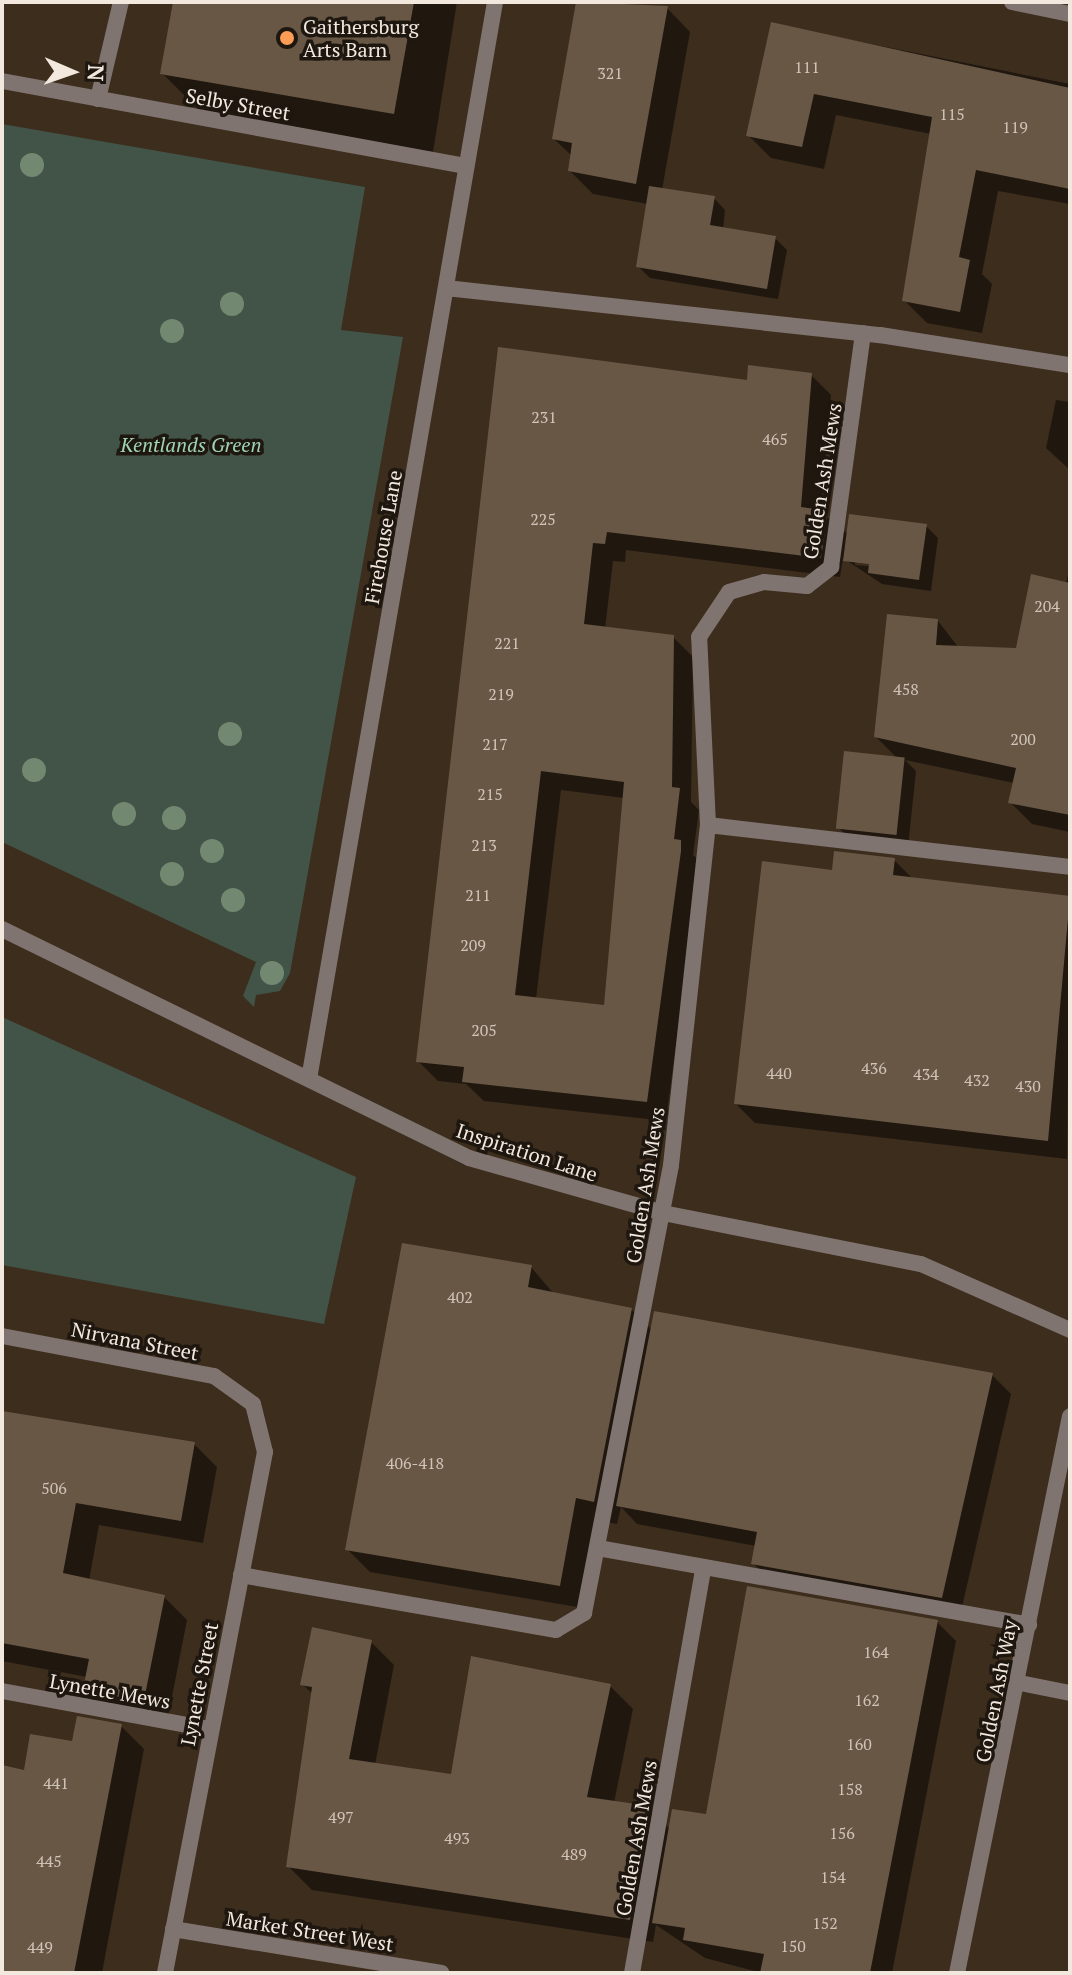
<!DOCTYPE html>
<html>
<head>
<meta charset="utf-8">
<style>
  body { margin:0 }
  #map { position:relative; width:1072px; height:1975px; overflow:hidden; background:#3d2d1d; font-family:"PT Serif",serif }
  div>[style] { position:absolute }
  .green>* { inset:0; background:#425448 }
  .shadow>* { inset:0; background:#0007 }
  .building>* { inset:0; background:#695746; transform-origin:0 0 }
  .lane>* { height:16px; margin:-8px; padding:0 8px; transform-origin:8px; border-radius:8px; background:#807471 }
  .street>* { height:16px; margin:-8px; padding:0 8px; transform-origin:8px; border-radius:8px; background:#807471 }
  .trees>* { width:24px; height:24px; margin:-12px; border-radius:50%; background:#738870 }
  .dots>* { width:22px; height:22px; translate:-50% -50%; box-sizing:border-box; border:4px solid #1e1710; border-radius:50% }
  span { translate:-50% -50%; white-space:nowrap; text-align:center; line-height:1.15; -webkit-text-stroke:7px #1e1710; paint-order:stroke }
  .number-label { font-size:16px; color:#d0c4b8 }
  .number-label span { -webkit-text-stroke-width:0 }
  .poi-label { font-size:20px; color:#f3e8de }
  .left { translate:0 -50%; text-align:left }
  .street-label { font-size:20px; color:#f3e8de }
  .park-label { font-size:20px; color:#9fd3b3; font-style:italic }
  .frame { position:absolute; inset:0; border:4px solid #f3e8de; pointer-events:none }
  .north { position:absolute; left:32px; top:32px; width:80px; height:80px; -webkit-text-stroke:6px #1e1710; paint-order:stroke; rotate:92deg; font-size:22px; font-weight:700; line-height:32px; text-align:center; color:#f3e8de }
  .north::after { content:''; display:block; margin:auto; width:28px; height:36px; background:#f3e8de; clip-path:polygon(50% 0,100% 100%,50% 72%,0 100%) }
</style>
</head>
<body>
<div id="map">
  <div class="green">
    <div style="clip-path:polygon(2px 124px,365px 187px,341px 330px,403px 337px,290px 973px,280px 991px,256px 995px,254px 1007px,243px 996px,256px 962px,2px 842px)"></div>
    <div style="clip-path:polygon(2px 1017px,356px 1177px,324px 1324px,2px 1265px)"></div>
  </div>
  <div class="shadow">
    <div style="clip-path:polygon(176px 2px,457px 2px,433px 152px,202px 113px,163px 74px)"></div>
    <div style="clip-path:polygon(579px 2px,667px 8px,690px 32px,662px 190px,714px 198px,725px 210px,723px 229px,775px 238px,787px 250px,778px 299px,650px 278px,638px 266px,648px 204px,593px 194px,570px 171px,572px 156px,554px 139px)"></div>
    <div style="clip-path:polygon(772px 24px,1070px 84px,1070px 204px,998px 191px,982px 274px,992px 284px,982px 333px,927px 323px,905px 301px,931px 134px,836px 115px,824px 169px,771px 158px,748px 135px)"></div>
    <div style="clip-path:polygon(evenodd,499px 349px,749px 382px,811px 375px,831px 395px,821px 512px,849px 535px,926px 526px,938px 538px,931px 591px,882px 584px,843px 558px,840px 577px,626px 550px,625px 562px,613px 561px,605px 629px,673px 637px,693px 657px,691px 802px,699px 810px,693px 855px,700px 861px,666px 1121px,484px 1101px,466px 1084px,438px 1081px,418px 1061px,499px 349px,855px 561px,879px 563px,879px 567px,855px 565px,855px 561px,499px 349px,561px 790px,624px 798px,606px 1007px,536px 999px,561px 790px)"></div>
    <div style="clip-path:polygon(1056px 400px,1070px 402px,1070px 470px,1046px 448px)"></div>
    <div style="clip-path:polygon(1069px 569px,1070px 832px,1032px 824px,1010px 802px,1014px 783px,905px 760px,916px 771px,908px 847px,850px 840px,839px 828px,898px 759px,876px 737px,938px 621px,959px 648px,1017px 650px,1066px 584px)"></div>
    <div style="clip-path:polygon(894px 860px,913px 879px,1070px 898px,1067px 1159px,755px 1123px,736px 1104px,834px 873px)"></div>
    <div style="clip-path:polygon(531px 1267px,554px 1294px,631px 1309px,652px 1330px,992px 1375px,1011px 1394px,960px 1616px,772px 1582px,753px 1563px,756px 1546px,637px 1524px,621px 1507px,617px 1524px,599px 1521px,583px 1608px,370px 1572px,347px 1549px)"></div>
    <div style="clip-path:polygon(2px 1412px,194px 1444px,217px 1467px,203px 1543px,99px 1525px,89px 1581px,164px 1597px,187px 1620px,168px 1717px,107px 1717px,84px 1694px,87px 1677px,2px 1661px)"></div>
    <div style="clip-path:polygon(937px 1622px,956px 1641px,892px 1973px,762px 1973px,705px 1958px,656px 1925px,653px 1942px,312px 1890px,289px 1867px,313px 1694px,302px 1684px,371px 1642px,394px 1665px,375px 1765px,452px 1776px,610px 1686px,633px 1709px,614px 1803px,649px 1808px,670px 1829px,707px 1817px)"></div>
    <div style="clip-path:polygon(121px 1726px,144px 1749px,102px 1973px,2px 1973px,2px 1767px,25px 1772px)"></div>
  </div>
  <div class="building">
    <div style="clip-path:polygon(173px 2px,414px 2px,394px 114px,160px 74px)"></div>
    <div style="clip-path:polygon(576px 2px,668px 6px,636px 184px,568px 171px,572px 143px,552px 139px)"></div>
    <div style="clip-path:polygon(771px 22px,1070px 88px,1070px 189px,976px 170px,959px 257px,970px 260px,960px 312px,902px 301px,932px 117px,814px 94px,802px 147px,746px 136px)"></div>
    <div style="clip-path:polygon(649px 186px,715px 196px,710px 225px,776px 236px,767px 289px,636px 267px)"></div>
    <div style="clip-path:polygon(evenodd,498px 347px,747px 380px,748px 365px,812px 373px,801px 507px,828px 511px,821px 558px,607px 532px,605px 544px,593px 543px,584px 624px,674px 635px,672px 787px,680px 788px,674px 839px,681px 840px,681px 851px,647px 1102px,462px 1082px,464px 1067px,416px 1062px,498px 347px,541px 771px,624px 782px,604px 1005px,515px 995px,541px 771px)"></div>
    <div style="clip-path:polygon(849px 514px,927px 524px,919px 580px,868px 573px,869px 564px,843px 561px)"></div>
    <div style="clip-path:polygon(1031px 574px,1070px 583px,1070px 815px,1008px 803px,1016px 768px,874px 737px,887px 614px,938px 619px,936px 645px,1016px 648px)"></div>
    <div style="left:844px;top:751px;width:61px;height:78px;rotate:6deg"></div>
    <div style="clip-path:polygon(834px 851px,895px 858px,893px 875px,1070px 896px,1048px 1141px,734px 1104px,762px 861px,832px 870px)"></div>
    <div style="clip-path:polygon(402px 1243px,532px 1265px,528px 1287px,632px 1308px,594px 1502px,576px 1498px,560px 1586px,345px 1550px)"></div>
    <div style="clip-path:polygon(654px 1311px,993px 1373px,942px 1598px,751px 1564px,757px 1532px,616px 1506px)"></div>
    <div style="clip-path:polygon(2px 1411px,195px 1442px,181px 1521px,76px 1503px,63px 1573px,165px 1595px,145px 1695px,128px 1692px,126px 1702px,82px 1694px,89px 1659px,2px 1643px)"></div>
    <div style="clip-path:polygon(747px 1586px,938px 1620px,870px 1973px,760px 1973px,764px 1954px,683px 1940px,685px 1928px,652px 1923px,672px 1809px,706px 1814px)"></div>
    <div style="clip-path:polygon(312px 1627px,372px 1640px,349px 1759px,451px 1774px,471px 1656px,611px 1684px,587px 1797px,650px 1806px,630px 1920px,286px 1867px,312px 1687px,300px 1685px)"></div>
    <div style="clip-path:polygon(77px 1716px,122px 1724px,74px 1973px,2px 1973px,2px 1765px,24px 1770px,30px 1734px,72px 1741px)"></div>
  </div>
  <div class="lane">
    <div style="left:446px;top:288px;width:437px;rotate:6.2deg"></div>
    <div style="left:880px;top:335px;width:192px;rotate:9deg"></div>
    <div style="left:708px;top:825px;width:364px;rotate:6.6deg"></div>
    <div style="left:598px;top:1548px;width:438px;rotate:10.1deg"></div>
    <div style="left:241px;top:1575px;width:320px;rotate:9.9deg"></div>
    <div style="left:556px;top:1630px;width:33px;rotate:-31deg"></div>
    <div style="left:584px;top:1613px;width:456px;rotate:-79deg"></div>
    <div style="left:671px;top:1165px;width:342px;rotate:-83.8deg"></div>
    <div style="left:708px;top:825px;width:188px;rotate:-92.7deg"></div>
    <div style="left:699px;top:637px;width:54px;rotate:-56.3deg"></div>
    <div style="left:729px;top:592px;width:36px;rotate:-16deg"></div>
    <div style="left:764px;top:582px;width:43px;rotate:5.3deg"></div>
    <div style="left:807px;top:586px;width:31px;rotate:-38deg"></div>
    <div style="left:831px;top:567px;width:236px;rotate:-82.2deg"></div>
    <div style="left:1020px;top:1683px;width:51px;rotate:11.3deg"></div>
    <div style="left:2px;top:1691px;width:211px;rotate:10.4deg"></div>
    <div style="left:632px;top:1973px;width:410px;rotate:-80deg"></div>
  </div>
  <div class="street">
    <div style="left:1012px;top:2px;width:59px;rotate:11.7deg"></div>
    <div style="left:2px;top:81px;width:472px;rotate:10.4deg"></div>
    <div style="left:98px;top:99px;width:100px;rotate:-76.7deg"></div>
    <div style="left:2px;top:929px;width:520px;rotate:26.12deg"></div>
    <div style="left:469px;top:1158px;width:202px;rotate:15.8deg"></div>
    <div style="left:663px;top:1213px;width:263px;rotate:11.2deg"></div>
    <div style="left:921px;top:1264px;width:163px;rotate:23.9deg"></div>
    <div style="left:309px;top:1079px;width:1093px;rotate:-80.2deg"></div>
    <div style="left:2px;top:1336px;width:216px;rotate:10.7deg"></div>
    <div style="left:214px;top:1376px;width:48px;rotate:35.7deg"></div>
    <div style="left:253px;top:1404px;width:49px;rotate:76deg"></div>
    <div style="left:265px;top:1452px;width:531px;rotate:100.87deg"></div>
    <div style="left:173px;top:1929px;width:272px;rotate:9.3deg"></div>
    <div style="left:957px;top:1973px;width:568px;rotate:-78.53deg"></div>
  </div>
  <div class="trees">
    <div style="left:32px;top:165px"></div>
    <div style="left:232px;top:304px"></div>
    <div style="left:172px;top:331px"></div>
    <div style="left:230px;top:734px"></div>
    <div style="left:34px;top:770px"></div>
    <div style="left:124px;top:814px"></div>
    <div style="left:174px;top:818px"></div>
    <div style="left:212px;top:851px"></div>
    <div style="left:172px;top:874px"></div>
    <div style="left:233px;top:900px"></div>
    <div style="left:272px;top:973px"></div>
  </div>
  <div class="dots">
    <div style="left:287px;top:38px;background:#fd9c55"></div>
  </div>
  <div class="number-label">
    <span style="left:807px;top:67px">111</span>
    <span style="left:610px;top:73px">321</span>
    <span style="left:952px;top:114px">115</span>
    <span style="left:1015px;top:127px">119</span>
    <span style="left:544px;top:417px">231</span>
    <span style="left:775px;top:439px">465</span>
    <span style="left:543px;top:519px">225</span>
    <span style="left:1047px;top:606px">204</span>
    <span style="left:507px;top:643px">221</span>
    <span style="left:906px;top:689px">458</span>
    <span style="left:501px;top:694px">219</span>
    <span style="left:1023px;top:739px">200</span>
    <span style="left:495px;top:744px">217</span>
    <span style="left:490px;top:794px">215</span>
    <span style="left:484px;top:845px">213</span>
    <span style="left:478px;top:895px">211</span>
    <span style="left:473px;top:945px">209</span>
    <span style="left:484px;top:1030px">205</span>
    <span style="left:874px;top:1068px">436</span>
    <span style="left:779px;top:1073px">440</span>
    <span style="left:926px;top:1074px">434</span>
    <span style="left:977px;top:1080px">432</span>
    <span style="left:1028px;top:1086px">430</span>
    <span style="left:460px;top:1297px">402</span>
    <span style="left:415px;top:1463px">406-418</span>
    <span style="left:54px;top:1488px">506</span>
    <span style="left:876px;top:1652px">164</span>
    <span style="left:867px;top:1700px">162</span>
    <span style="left:859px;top:1744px">160</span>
    <span style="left:56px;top:1783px">441</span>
    <span style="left:850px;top:1789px">158</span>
    <span style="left:341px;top:1817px">497</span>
    <span style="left:842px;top:1833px">156</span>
    <span style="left:457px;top:1838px">493</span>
    <span style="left:574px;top:1854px">489</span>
    <span style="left:49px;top:1861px">445</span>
    <span style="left:833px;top:1877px">154</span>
    <span style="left:825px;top:1923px">152</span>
    <span style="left:793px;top:1946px">150</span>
    <span style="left:40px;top:1947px">449</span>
  </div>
  <div class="poi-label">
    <span class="left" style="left:303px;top:38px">Gaithersburg<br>Arts Barn</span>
  </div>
  <div class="street-label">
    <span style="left:238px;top:104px;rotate:10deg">Selby Street</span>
    <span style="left:822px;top:481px;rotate:-81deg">Golden Ash Mews</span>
    <span style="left:383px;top:537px;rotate:-80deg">Firehouse Lane</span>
    <span style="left:527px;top:1152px;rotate:18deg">Inspiration Lane</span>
    <span style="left:645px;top:1185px;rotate:-81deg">Golden Ash Mews</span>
    <span style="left:135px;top:1341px;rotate:11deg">Nirvana Street</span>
    <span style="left:199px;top:1684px;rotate:-79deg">Lynette Street</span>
    <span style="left:110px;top:1691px;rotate:10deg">Lynette Mews</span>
    <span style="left:996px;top:1691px;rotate:-79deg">Golden Ash Way</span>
    <span style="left:636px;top:1838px;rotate:-80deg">Golden Ash Mews</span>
    <span style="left:310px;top:1931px;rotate:9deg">Market Street West</span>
  </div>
  <div class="park-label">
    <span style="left:191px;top:444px">Kentlands Green</span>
  </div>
  <div class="frame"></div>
  <div class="north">N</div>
</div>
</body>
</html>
